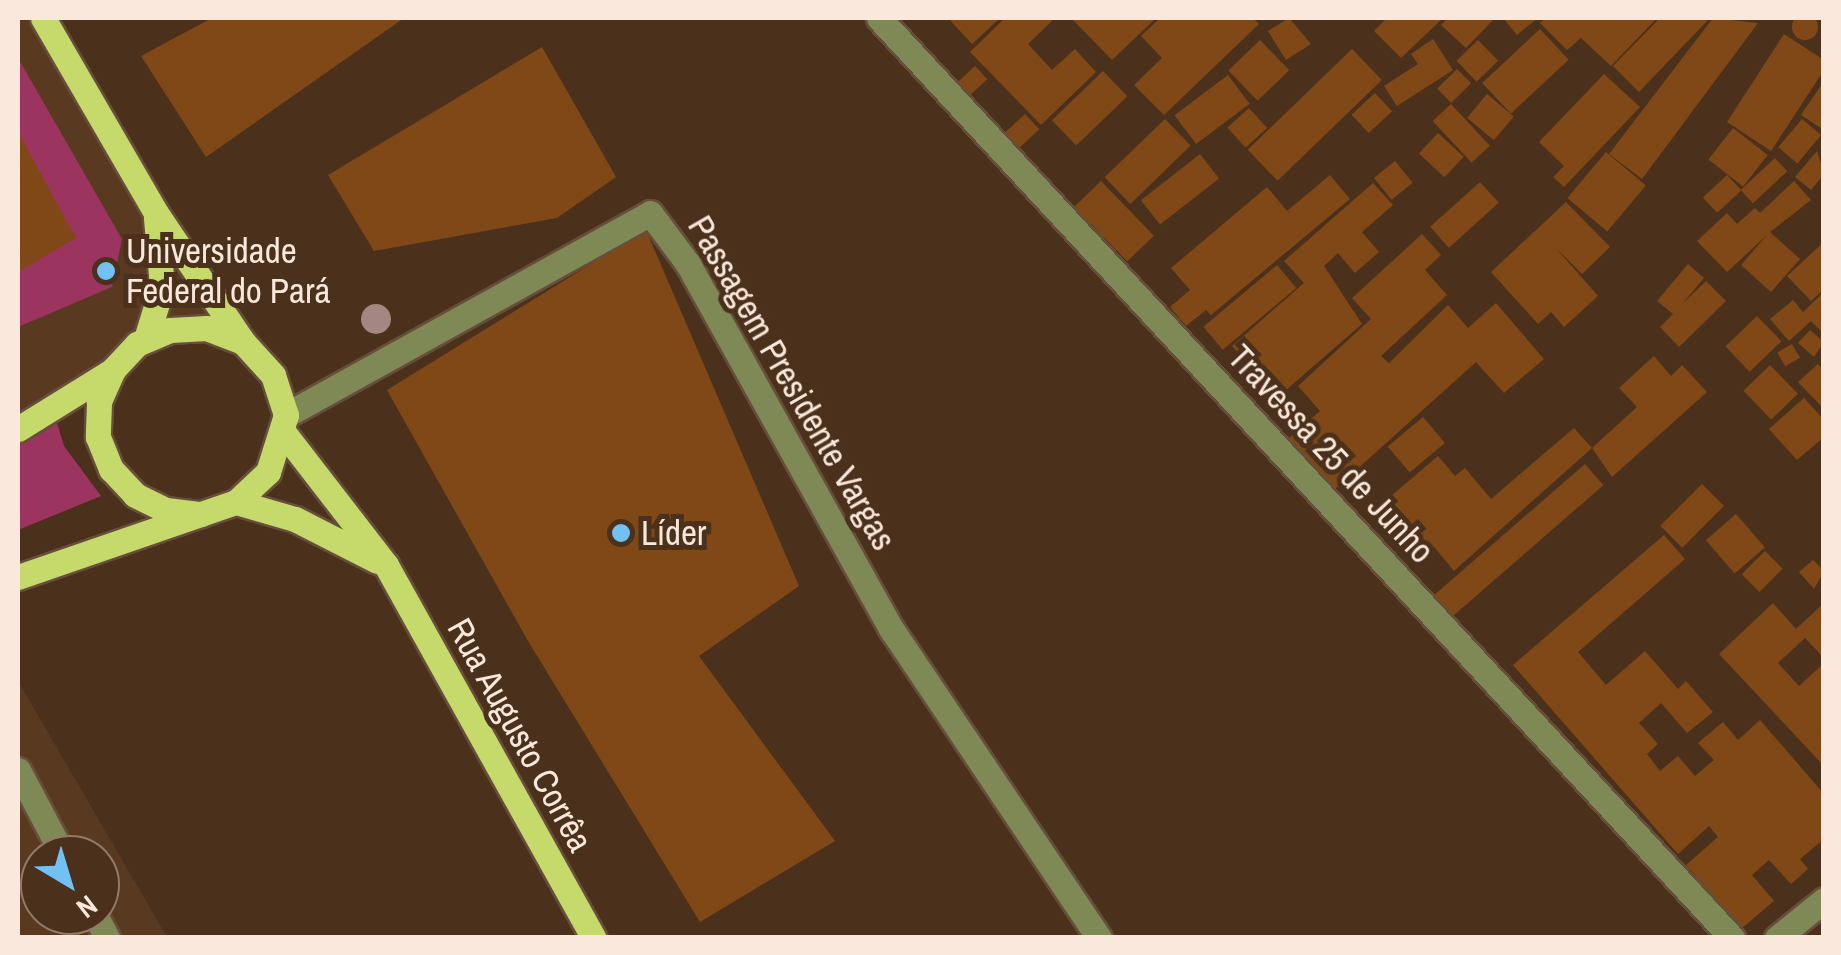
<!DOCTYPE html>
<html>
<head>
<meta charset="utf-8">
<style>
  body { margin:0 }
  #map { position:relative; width:1841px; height:955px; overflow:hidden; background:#4b311c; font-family:"Archivo Narrow",sans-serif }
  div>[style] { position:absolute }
  .built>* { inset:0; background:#59391f }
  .green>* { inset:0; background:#9c3460 }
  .building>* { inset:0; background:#804816; transform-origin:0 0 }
  .round { border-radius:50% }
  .roads { filter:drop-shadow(2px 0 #674e3b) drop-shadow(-2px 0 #674e3b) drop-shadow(0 2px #674e3b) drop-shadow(0 -2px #674e3b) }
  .minor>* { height:25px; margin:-12.5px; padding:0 12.5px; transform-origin:12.5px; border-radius:12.5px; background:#7e8956 }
  .major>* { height:25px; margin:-12.5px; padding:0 12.5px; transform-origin:12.5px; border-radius:12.5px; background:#c5da6b }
  .trees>* { width:30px; height:30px; margin:-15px; border-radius:50%; background:#a48783 }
  .dots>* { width:28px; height:28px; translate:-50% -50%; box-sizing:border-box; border:5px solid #4b311c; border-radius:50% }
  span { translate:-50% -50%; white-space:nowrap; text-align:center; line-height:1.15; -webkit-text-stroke:10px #4b311c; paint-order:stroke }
  .poi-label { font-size:35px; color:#f9e8db }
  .left { translate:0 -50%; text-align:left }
  .street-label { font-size:35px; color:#f9e8db }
  .frame { position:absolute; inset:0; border:20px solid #f9e8db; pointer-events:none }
  .north { position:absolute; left:20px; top:835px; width:100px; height:100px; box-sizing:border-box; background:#4b311c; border:2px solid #917a68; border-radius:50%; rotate:142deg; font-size:28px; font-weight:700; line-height:40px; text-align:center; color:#f9e8db }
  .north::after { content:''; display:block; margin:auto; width:35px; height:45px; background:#71c1f4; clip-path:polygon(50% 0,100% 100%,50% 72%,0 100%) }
</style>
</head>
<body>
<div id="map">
  <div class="built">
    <div style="clip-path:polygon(18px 18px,43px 18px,243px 342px,169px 330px,18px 429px)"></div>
    <div style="clip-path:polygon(evenodd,18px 681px,167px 937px,18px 937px,18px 681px,40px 855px,100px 855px,100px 915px,40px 915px,40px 855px)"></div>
  </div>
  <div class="green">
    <div style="clip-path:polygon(18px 58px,122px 239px,112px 287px,18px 327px)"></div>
    <div style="clip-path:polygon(55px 416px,64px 446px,101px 496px,18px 530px,18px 439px)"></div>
  </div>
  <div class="building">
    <div class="round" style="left:1792px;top:14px;width:26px;height:26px"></div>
    <div style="clip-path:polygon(212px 18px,404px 18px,206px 157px,141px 56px)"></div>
    <div style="clip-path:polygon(948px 18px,1000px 18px,972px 44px)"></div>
    <div style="clip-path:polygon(1005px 18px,1055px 18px,1028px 44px,1052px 70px,1075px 49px,1096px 72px,1041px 125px,970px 52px)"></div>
    <div style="clip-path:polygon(1071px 18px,1156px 18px,1112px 60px)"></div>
    <div style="clip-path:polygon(1160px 18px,1253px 18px,1259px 24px,1164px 115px,1134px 85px,1162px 58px,1141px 36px)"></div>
    <div style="clip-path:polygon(1289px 18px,1311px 44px,1286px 60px,1268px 31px)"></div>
    <div style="clip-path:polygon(1387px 18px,1443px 18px,1401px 58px,1374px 31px)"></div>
    <div style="clip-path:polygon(1448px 18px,1495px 18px,1466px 48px,1441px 25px)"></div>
    <div style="clip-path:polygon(1503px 18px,1538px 18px,1517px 35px)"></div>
    <div style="clip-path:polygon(1546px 18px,1657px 18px,1611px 66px,1581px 38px,1567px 50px,1540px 23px)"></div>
    <div style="clip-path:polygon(1660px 18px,1710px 18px,1639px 92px,1613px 66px)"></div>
    <div style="clip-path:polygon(1713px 18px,1758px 23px,1642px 179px,1609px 154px)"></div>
    <div style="left:1540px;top:29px;width:42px;height:79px;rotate:47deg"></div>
    <div style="clip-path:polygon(1784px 34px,1824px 60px,1824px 70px,1771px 151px,1727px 122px)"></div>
    <div style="clip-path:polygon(1433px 39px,1453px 70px,1397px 106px,1384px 86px,1418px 64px,1411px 54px)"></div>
    <div style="left:1260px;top:40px;width:42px;height:44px;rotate:46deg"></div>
    <div style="left:1478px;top:40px;width:29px;height:30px;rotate:46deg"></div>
    <div style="clip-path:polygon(542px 47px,616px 177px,557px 218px,374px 251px,328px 175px)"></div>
    <div style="left:1352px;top:49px;width:43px;height:145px;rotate:46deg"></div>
    <div style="left:975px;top:66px;width:18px;height:23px;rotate:47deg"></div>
    <div style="left:1457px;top:69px;width:20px;height:28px;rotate:45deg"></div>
    <div style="left:1103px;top:71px;width:35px;height:71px;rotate:46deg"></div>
    <div style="clip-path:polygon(1604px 74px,1640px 107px,1564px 187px,1553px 177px,1564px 166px,1539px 142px)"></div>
    <div style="left:1228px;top:75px;width:36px;height:67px;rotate:53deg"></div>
    <div style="clip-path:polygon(1824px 81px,1824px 130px,1801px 115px)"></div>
    <div style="left:1375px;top:93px;width:25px;height:32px;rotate:47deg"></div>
    <div style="left:1487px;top:94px;width:35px;height:31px;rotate:40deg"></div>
    <div style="left:1451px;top:104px;width:57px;height:25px;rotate:47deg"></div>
    <div style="left:1249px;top:108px;width:27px;height:29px;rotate:48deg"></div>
    <div style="left:1025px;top:114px;width:21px;height:33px;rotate:47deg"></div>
    <div style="left:1165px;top:119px;width:37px;height:84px;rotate:46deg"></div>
    <div style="left:1802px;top:119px;width:25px;height:37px;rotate:40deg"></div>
    <div style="left:1733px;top:128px;width:44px;height:40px;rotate:38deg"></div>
    <div style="clip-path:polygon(18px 132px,76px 238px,18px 272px)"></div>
    <div style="left:1438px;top:133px;width:35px;height:28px;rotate:43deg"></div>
    <div style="clip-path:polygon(1817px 151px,1824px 174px,1811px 190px,1795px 177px)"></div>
    <div style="left:1606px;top:152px;width:52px;height:60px;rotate:40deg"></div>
    <div style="left:1200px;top:154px;width:31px;height:75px;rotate:52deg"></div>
    <div style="left:1775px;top:158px;width:18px;height:47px;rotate:47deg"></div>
    <div style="left:1395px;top:161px;width:28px;height:27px;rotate:51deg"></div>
    <div style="clip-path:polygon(1330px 175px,1350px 199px,1211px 315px,1206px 310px,1186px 326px,1170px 307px,1190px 290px,1171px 268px,1267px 187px,1287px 211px)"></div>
    <div style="left:1727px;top:175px;width:21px;height:33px;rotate:47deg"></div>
    <div style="left:1101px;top:181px;width:76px;height:37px;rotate:46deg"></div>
    <div style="clip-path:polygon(1794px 181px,1811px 200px,1770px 232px,1800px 259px,1771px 292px,1741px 265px,1767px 235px,1727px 272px,1697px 241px,1727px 213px,1737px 224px,1755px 208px,1760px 213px)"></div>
    <div style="left:1480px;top:182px;width:28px;height:67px;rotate:48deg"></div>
    <div style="clip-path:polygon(1373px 183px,1393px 205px,1362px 232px,1379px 252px,1355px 273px,1338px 253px,1324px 266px,1362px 324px,1278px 397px,1232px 346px,1304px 283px,1284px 261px)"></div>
    <div style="clip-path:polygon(1566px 202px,1610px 247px,1582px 274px,1555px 247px,1598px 296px,1564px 327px,1551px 312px,1538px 324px,1491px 272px)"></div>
    <div style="clip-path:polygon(646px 230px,799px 586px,699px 656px,835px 841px,700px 922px,528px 641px,387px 390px)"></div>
    <div style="clip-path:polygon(1422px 234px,1441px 255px,1425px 270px,1447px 295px,1381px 356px,1389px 363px,1448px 305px,1468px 328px,1496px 303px,1544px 359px,1504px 393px,1476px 362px,1334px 490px,1288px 439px,1320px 411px,1298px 386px,1371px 319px,1352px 298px)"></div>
    <div style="clip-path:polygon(1824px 242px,1824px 289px,1811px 301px,1787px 276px)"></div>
    <div style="clip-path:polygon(1688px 264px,1704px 278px,1681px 305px,1706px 281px,1726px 301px,1679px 347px,1660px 327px,1673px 314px,1657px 301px)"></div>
    <div style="left:1277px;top:265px;width:30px;height:96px;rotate:50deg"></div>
    <div style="clip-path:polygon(1824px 292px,1824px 334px,1811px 321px,1789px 341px,1770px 319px,1793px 300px,1803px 312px)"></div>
    <div style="left:1757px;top:316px;width:35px;height:44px;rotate:46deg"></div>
    <div style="clip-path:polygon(1810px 330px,1824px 342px,1814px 357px,1798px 343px)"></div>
    <div style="left:1792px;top:344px;width:16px;height:17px;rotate:60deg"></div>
    <div style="clip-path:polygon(1654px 356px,1671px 376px,1682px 365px,1707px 392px,1612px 477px,1592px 448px,1637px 407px,1619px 388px)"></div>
    <div style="clip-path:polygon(1818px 364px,1824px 371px,1824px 409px,1798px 382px)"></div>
    <div style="left:1770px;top:365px;width:40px;height:37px;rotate:46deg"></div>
    <div style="clip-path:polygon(1804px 398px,1824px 420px,1824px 437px,1797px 460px,1769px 429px)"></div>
    <div style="left:1423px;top:417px;width:34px;height:46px;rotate:50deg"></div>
    <div style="clip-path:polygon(1574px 428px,1592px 448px,1454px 571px,1434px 547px,1419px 559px,1377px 508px,1438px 456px,1455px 476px,1465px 468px,1491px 499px)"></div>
    <div style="left:1585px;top:464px;width:28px;height:204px;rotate:49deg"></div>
    <div style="left:1702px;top:484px;width:31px;height:59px;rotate:45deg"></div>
    <div style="left:1736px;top:514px;width:44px;height:40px;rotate:49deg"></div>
    <div style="clip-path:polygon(1664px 535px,1685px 559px,1578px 652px,1606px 685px,1645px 651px,1678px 689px,1686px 681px,1713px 712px,1687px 733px,1661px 703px,1639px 723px,1658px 744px,1647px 754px,1660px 771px,1678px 756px,1695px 776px,1714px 760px,1698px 743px,1723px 722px,1738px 740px,1760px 720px,1824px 794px,1824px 839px,1800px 859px,1808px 869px,1791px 884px,1769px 860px,1752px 875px,1774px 901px,1742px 928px,1686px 865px,1718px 837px,1709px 826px,1678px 854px,1513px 665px)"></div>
    <div style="left:1765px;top:551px;width:25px;height:33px;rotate:45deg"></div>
    <div style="clip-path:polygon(1813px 560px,1824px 571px,1814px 589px,1799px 572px)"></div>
    <div style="clip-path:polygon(1773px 603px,1796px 629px,1824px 603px,1824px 658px,1805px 638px,1778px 663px,1799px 686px,1824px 663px,1824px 766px,1719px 654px)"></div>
  </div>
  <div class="roads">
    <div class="minor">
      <div style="left:879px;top:18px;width:1255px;rotate:47.16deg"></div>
      <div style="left:286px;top:415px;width:416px;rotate:-29deg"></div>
      <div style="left:650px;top:213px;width:64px;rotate:53.3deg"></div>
      <div style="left:688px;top:264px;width:419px;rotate:60.9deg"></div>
      <div style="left:892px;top:630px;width:371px;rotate:56.1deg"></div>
      <div style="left:18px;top:770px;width:96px;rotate:62.1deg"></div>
      <div style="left:95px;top:915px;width:26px;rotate:62deg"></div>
      <div style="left:1777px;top:938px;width:60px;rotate:-39deg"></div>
    </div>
    <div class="major">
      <div style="left:43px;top:18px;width:225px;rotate:59.9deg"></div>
      <div style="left:156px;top:213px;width:156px;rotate:56deg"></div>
      <div style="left:146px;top:339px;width:54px;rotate:-72.9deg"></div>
      <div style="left:162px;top:287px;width:69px;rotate:-95deg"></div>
      <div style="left:18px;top:429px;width:112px;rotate:-31.8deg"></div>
      <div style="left:284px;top:433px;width:167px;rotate:52.3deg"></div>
      <div style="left:386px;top:565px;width:427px;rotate:60.9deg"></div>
      <div style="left:236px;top:502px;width:61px;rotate:16.1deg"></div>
      <div style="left:295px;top:519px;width:92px;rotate:27.1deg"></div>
      <div style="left:18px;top:577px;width:231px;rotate:-19deg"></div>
      <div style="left:236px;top:502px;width:44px;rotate:-43.2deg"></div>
      <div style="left:268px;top:472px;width:60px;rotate:-72.5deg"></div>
      <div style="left:286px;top:415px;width:42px;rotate:-108deg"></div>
      <div style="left:273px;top:375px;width:45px;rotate:-132.3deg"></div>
      <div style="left:243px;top:342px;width:39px;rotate:-159deg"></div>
      <div style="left:207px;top:328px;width:37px;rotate:177deg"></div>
      <div style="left:170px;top:330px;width:36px;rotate:157deg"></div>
      <div style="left:137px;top:344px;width:35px;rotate:133deg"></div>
      <div style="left:113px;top:370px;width:35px;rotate:114deg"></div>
      <div style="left:99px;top:402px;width:35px;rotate:92deg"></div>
      <div style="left:98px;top:437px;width:35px;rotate:68deg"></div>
      <div style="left:111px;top:469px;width:35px;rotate:47deg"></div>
      <div style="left:135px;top:495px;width:34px;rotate:26deg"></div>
      <div style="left:166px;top:510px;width:35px;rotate:7deg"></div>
    </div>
  </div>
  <div class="trees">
    <div style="left:376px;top:319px"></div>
  </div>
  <div class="dots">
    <div style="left:106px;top:271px;background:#71c1f4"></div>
    <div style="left:621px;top:533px;background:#71c1f4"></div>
  </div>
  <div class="poi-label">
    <span class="left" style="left:126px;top:271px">Universidade<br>Federal do Pará</span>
    <span class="left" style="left:641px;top:533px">Líder</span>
  </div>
  <div class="street-label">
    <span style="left:792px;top:383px;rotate:60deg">Passagem Presidente Vargas</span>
    <span style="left:1331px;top:454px;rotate:47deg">Travessa 25 de Junho</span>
    <span style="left:520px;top:735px;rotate:61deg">Rua Augusto Corrêa</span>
  </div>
  <div class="frame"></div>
  <div class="north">N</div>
</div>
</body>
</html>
